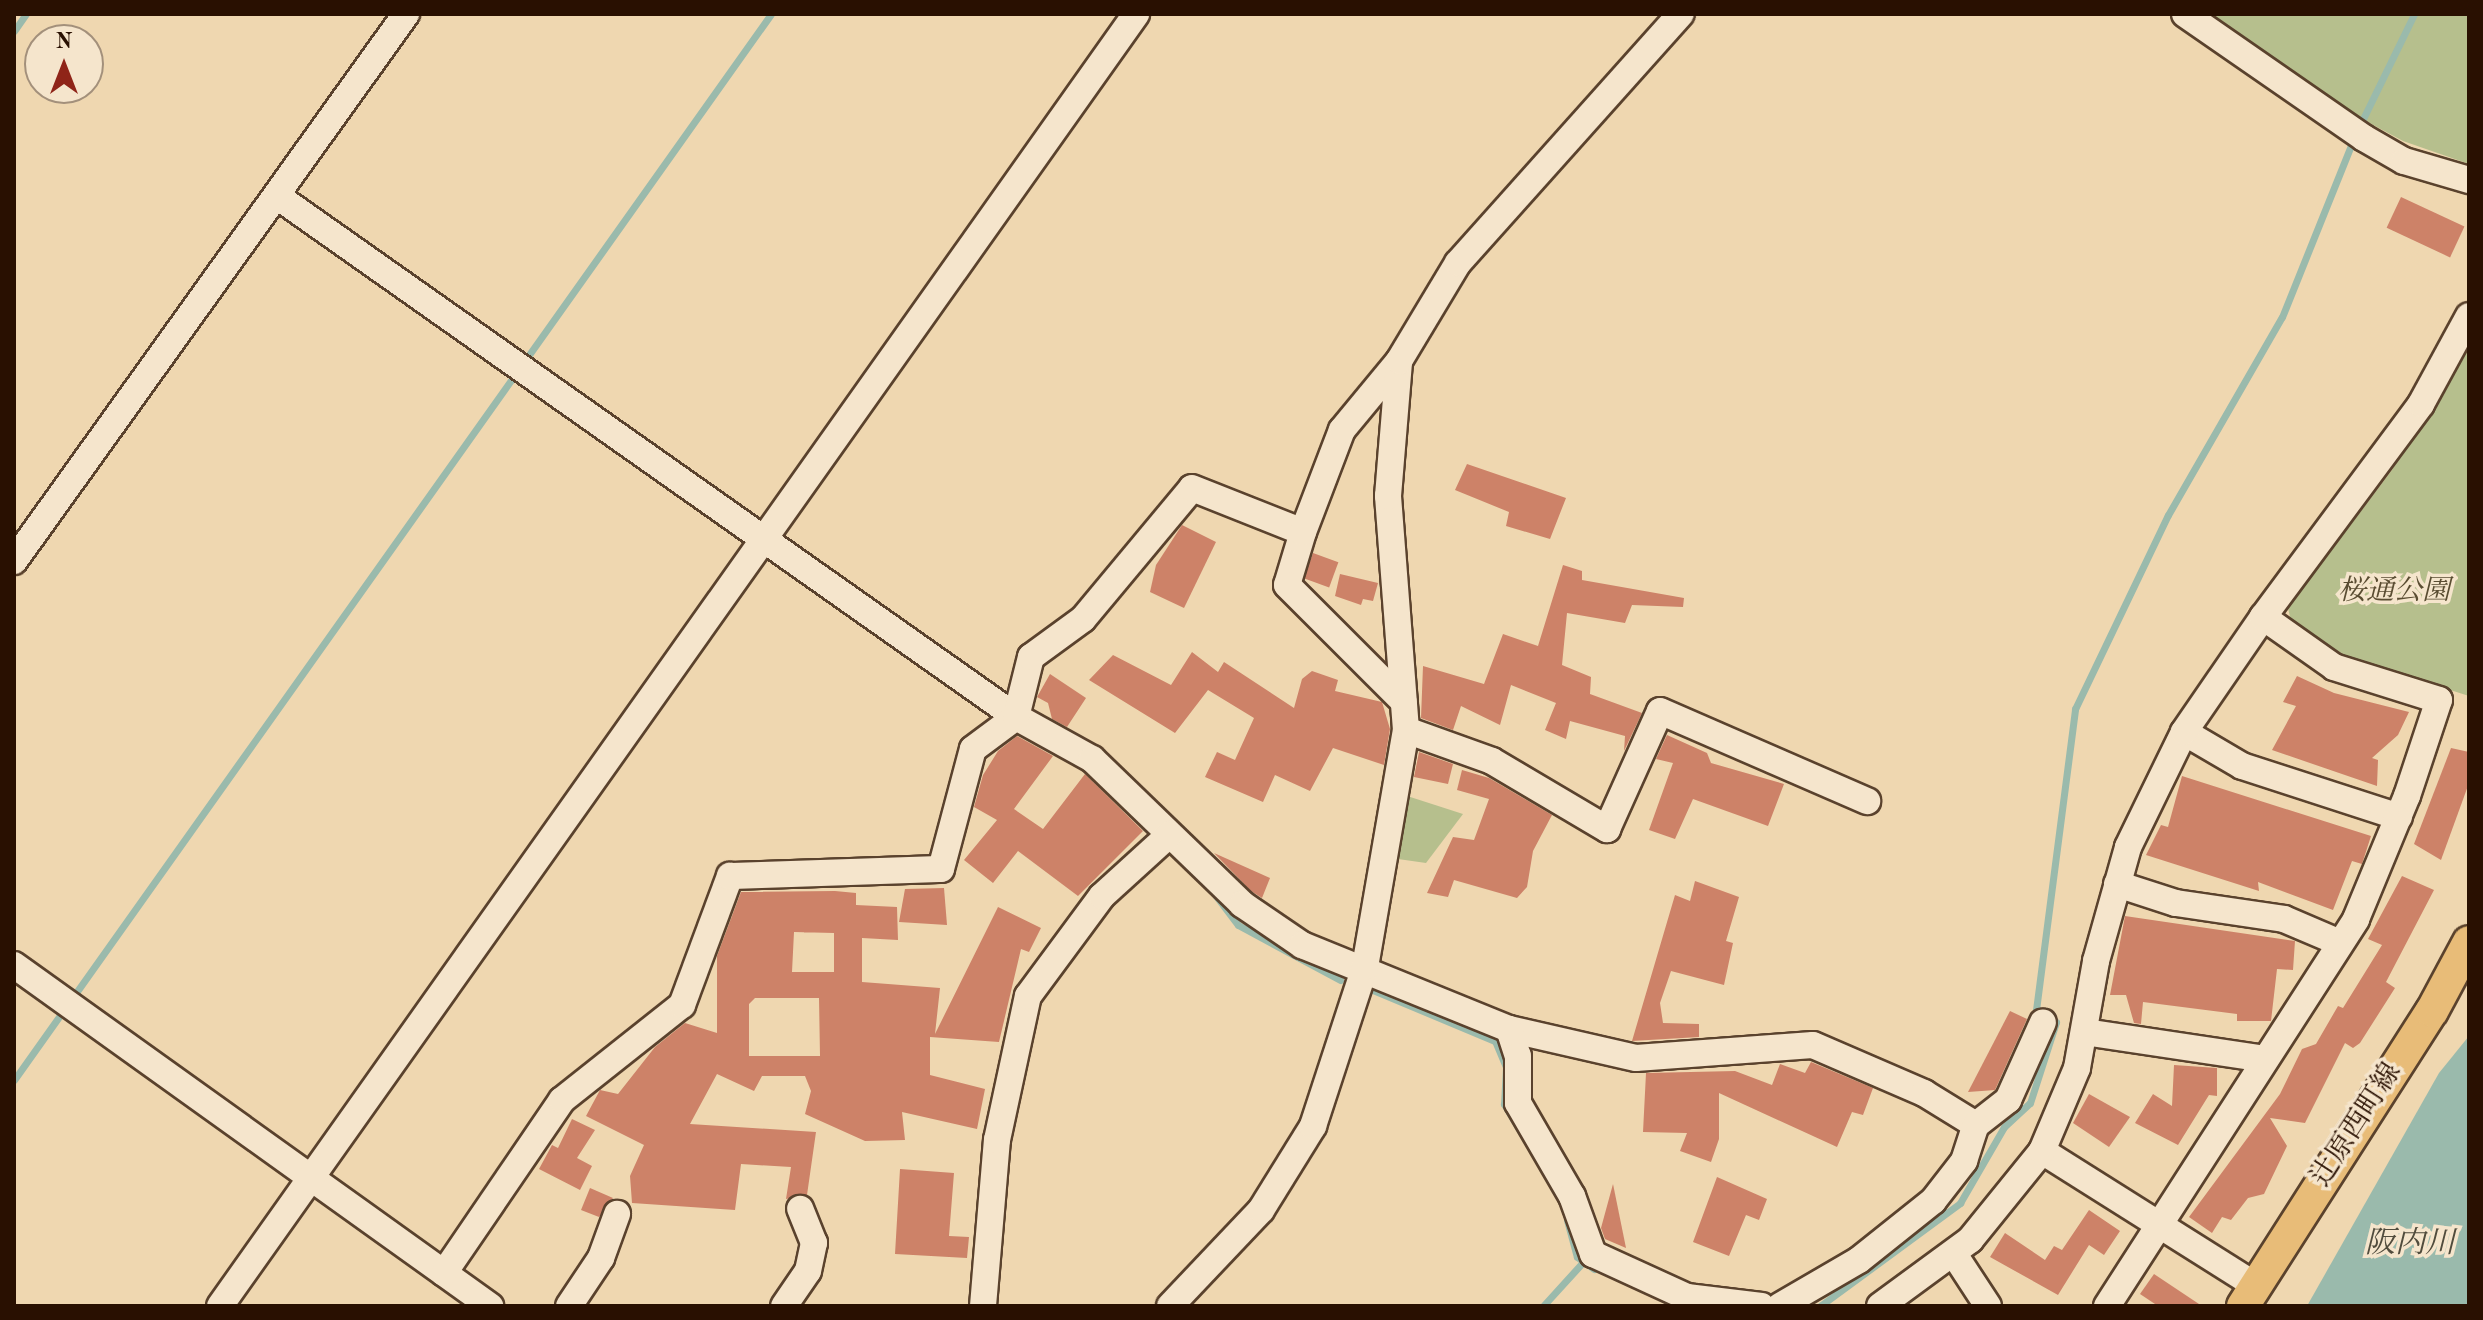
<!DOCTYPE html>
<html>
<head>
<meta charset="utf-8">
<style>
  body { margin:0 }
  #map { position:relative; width:2483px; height:1320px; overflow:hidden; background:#efd7b0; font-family:"Old Standard TT","Noto Serif JP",serif }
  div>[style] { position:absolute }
  .green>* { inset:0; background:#b6bf8d }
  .water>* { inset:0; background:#9abaac }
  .stream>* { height:7px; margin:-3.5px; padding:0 3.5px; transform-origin:3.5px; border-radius:3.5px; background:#9abaac }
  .building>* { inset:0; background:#cd8268; transform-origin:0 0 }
  .roads { filter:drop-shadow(2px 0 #5a422d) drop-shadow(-2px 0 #5a422d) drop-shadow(0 2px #5a422d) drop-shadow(0 -2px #5a422d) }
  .minor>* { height:26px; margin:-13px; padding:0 13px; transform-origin:13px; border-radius:13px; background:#f5e5cc }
  .major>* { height:32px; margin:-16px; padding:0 16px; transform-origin:16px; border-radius:16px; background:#e8bc78 }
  span { translate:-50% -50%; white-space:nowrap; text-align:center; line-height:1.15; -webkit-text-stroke:7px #f5e5cc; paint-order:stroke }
  .park-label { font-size:28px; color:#5a4d32; font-style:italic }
  .street-label { font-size:28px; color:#291001 }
  .water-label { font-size:30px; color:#514c3d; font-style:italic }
  .frame { position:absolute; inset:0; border:16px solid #291001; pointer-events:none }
  .north { position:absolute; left:24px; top:24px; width:80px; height:80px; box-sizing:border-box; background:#f5e5cc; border:2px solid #a3907b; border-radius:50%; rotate:0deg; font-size:22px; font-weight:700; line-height:32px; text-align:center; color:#291001 }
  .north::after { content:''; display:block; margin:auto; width:28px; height:36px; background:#8f2418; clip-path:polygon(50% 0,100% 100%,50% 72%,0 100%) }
</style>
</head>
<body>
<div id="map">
  <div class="green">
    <div style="clip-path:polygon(2211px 14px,2469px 14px,2469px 164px,2403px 141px,2349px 112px)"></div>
    <div style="clip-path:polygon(2469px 343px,2469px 696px,2350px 658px,2292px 626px,2288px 608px,2392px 470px)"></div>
    <div style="clip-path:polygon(1401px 794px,1463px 814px,1426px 863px,1391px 858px)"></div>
  </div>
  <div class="water">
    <div style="clip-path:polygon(2469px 1036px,2469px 1306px,2307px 1306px,2439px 1073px)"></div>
  </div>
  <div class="stream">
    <div style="left:14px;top:31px;width:21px;rotate:-55deg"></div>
    <div style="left:2359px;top:127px;width:126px;rotate:-64deg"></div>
    <div style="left:1213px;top:892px;width:41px;rotate:52.9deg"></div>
    <div style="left:1238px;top:925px;width:116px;rotate:28.3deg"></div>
    <div style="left:1368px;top:988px;width:138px;rotate:22.7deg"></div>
    <div style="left:1495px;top:1041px;width:28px;rotate:67deg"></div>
    <div style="left:1506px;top:1067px;width:37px;rotate:93deg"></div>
    <div style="left:1504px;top:1104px;width:41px;rotate:59deg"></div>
    <div style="left:14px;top:1080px;width:1307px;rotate:-54.62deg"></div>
    <div style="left:1567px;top:1220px;width:38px;rotate:75deg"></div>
    <div style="left:1577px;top:1257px;width:21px;rotate:35deg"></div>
    <div style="left:1543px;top:1306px;width:59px;rotate:-47.7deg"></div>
    <div style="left:1820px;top:1306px;width:174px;rotate:-36.3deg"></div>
    <div style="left:1960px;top:1203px;width:88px;rotate:-59.9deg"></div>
    <div style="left:2004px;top:1127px;width:35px;rotate:-43deg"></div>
    <div style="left:2030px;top:1103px;width:85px;rotate:-72.2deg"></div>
    <div style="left:2056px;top:1022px;width:23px;rotate:-149deg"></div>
    <div style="left:2036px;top:1010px;width:304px;rotate:-82.6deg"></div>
    <div style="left:2075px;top:709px;width:215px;rotate:-64.4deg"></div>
    <div style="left:2168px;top:515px;width:228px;rotate:-60.1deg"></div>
    <div style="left:2282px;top:317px;width:193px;rotate:-68.1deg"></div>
  </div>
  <div class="building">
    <div style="left:2401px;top:197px;width:70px;height:34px;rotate:25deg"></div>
    <div style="clip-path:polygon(1467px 464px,1566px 498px,1550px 539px,1506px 526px,1509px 512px,1455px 490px)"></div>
    <div style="clip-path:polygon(1182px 525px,1216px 542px,1184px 608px,1150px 592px,1156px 565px)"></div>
    <div style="left:1313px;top:553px;width:27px;height:27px;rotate:20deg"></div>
    <div style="clip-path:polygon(1563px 565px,1582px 571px,1582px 580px,1684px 598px,1683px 607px,1632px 605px,1625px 623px,1567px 613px,1562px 665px,1591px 677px,1590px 694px,1642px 713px,1624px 751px,1625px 736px,1570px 721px,1566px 739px,1545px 730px,1556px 703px,1511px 685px,1500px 725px,1461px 706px,1453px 730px,1421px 718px,1423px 666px,1484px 684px,1503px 634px,1538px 646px)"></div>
    <div style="clip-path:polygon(1340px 574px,1378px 583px,1373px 601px,1363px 599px,1361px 605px,1335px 596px)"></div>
    <div style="clip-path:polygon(1192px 652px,1218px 672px,1224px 662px,1294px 708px,1302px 679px,1312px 671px,1338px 680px,1335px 691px,1382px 702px,1390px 729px,1384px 765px,1333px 748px,1310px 791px,1275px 775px,1263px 802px,1205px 777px,1217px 752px,1235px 760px,1254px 718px,1208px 690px,1175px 733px,1089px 680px,1113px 655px,1171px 685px)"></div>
    <div style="clip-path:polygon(1050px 674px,1086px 698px,1067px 727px,1052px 719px,1048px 703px,1037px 697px)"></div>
    <div style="clip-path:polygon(2297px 676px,2334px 693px,2409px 712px,2398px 735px,2372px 758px,2378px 760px,2377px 786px,2272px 750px,2296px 706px,2283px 702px)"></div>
    <div style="clip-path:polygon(1667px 735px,1707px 753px,1711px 763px,1784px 784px,1768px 826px,1693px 799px,1675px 839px,1649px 830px,1673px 763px,1656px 759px)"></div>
    <div style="clip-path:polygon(1017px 736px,1053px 756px,1014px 809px,1043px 829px,1085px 774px,1143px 831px,1078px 896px,1018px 851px,993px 883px,964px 860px,997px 820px,974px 807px,983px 775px,998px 751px)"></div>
    <div style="clip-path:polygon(2451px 748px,2469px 752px,2469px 783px,2441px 860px,2414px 844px)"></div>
    <div style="clip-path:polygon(1419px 752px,1453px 764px,1448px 784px,1414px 777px)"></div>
    <div style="clip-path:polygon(1462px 770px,1489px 778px,1552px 815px,1533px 851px,1527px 887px,1517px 898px,1454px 880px,1448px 897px,1427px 893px,1453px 837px,1474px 840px,1489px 799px,1457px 790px)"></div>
    <div style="clip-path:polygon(2182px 776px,2371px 836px,2362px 864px,2352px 861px,2333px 910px,2258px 882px,2259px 891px,2146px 855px,2161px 825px,2168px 827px)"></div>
    <div style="clip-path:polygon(1214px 853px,1270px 878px,1262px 898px,1251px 891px)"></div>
    <div style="clip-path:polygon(2402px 876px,2434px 890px,2386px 982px,2395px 988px,2360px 1043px,2353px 1048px,2345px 1043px,2305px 1123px,2270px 1118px,2287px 1146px,2264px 1194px,2248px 1198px,2231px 1220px,2222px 1217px,2212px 1233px,2189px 1217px,2280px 1094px,2302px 1049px,2316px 1044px,2338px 1006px,2343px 1008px,2382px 945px,2368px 939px)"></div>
    <div style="clip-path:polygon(1695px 881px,1739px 897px,1726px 941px,1733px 943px,1724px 985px,1671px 971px,1660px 1003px,1663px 1023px,1699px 1024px,1699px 1037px,1632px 1041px,1675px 895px,1690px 901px)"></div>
    <div style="clip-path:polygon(944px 888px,947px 925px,899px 922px,905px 889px)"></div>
    <div style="clip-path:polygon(evenodd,835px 891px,856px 893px,856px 905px,897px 907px,898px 940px,862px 938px,862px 982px,940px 988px,935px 1034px,998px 907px,1041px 928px,1029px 952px,1021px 949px,999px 1042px,930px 1037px,930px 1075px,985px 1089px,977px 1129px,902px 1112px,905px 1140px,865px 1141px,805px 1114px,811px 1091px,805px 1076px,762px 1076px,754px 1091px,717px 1074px,690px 1124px,816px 1132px,807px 1195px,786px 1199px,791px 1167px,741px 1164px,735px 1210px,632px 1203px,630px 1176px,644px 1145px,586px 1116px,600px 1090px,618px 1094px,655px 1047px,685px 1023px,717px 1033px,717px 956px,741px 892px,835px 891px,794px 932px,834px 933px,834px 972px,792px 972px,794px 932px,835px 891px,755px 998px,819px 998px,820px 1056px,749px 1056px,749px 1004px,755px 998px)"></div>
    <div style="clip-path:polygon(2125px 916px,2295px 941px,2293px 970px,2277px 969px,2271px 1021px,2237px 1021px,2237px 1014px,2143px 1002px,2141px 1024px,2134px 1023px,2126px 995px,2110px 995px)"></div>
    <div style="clip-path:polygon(2010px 1011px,2027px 1019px,1995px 1090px,1968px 1092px)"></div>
    <div style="clip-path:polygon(1811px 1062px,1873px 1088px,1863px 1115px,1852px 1112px,1837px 1147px,1719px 1093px,1719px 1139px,1711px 1162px,1680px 1151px,1687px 1133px,1643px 1132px,1646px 1073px,1735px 1071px,1772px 1085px,1780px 1064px,1805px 1073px)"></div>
    <div style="clip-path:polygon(2174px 1065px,2217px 1068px,2217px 1096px,2209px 1095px,2178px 1145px,2135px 1123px,2153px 1094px,2172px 1106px)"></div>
    <div style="clip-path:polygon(2089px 1094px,2130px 1117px,2109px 1147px,2073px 1123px)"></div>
    <div style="clip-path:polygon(572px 1119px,595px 1130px,577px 1158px,592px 1166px,580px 1190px,539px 1169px,552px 1145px,558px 1148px)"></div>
    <div style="clip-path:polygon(900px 1169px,954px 1173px,949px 1236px,969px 1237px,967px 1258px,895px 1254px)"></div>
    <div style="clip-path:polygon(1717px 1177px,1767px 1199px,1759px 1220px,1746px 1215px,1729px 1256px,1693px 1242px)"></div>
    <div style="clip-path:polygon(1613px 1184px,1626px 1248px,1605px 1239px,1601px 1228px)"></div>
    <div style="clip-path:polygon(590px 1188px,613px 1198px,599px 1217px,581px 1210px)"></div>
    <div style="clip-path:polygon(2089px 1210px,2120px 1231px,2104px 1255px,2089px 1245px,2058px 1295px,1990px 1257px,2005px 1233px,2045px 1260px,2054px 1246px,2062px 1250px)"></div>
    <div style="clip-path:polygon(2154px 1274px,2202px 1306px,2158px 1306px,2140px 1294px)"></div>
  </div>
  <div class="roads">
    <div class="minor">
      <div style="left:2185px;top:14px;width:218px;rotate:34.7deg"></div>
      <div style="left:2364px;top:138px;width:46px;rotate:29.9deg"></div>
      <div style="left:2404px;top:161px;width:68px;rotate:16.3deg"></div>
      <div style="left:277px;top:196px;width:904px;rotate:35.18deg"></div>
      <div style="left:1016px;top:717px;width:87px;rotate:28.9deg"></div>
      <div style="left:1092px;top:759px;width:209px;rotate:44deg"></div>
      <div style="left:1242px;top:904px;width:73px;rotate:34.3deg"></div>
      <div style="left:1302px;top:945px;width:223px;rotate:22.1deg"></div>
      <div style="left:1509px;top:1029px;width:130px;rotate:12.9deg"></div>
      <div style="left:1636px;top:1058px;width:177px;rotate:-4.2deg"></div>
      <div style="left:1813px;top:1045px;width:121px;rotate:23.4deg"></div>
      <div style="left:1924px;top:1093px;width:61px;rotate:31.6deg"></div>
      <div style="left:1976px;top:1125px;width:41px;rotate:-38deg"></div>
      <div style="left:2008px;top:1100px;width:85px;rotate:-65.8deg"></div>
      <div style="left:1303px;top:532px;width:55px;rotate:106.8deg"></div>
      <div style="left:1287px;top:585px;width:165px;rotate:45deg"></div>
      <div style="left:14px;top:561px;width:673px;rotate:-54.37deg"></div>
      <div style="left:1406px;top:730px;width:91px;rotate:19.8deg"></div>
      <div style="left:1492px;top:761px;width:134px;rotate:30.6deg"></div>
      <div style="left:1607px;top:829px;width:129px;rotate:-65.8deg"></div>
      <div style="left:1660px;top:711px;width:226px;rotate:23.5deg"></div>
      <div style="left:2184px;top:732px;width:67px;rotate:30.4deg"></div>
      <div style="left:2242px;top:766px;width:165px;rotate:18deg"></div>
      <div style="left:2117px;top:884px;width:62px;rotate:17.9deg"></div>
      <div style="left:2176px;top:903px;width:109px;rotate:8.4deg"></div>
      <div style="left:2284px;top:919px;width:59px;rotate:23.1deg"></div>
      <div style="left:14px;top:965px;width:586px;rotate:35.62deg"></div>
      <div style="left:1509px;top:1029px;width:28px;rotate:72deg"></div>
      <div style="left:1518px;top:1056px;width:47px;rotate:90deg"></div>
      <div style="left:1518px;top:1103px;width:108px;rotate:59.9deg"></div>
      <div style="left:1572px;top:1196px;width:62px;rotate:70.1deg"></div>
      <div style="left:1593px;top:1254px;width:103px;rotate:24.6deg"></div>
      <div style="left:1687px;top:1297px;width:75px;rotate:6.9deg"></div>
      <div style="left:2085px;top:1032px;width:182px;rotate:8.5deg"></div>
      <div style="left:2042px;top:1151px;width:253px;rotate:32.2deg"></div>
      <div style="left:1954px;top:1254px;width:62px;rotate:56.8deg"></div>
      <div style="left:444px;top:1273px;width:209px;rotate:-55.7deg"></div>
      <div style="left:562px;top:1100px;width:153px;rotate:-38.4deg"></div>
      <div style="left:682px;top:1005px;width:138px;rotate:-69.6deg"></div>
      <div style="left:730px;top:876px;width:211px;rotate:-1.9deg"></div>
      <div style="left:941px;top:869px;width:124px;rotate:-75.1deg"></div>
      <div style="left:973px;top:749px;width:54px;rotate:-36.7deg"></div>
      <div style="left:1016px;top:717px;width:62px;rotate:-76deg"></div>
      <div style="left:1031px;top:657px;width:64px;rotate:-36.2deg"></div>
      <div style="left:1083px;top:619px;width:170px;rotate:-50.2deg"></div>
      <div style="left:1192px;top:488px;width:119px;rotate:21.6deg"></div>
      <div style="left:1303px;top:532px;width:109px;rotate:-69.1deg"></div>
      <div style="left:1342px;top:430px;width:89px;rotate:-50.4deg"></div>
      <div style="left:220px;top:1306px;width:1584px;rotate:-54.66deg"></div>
      <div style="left:569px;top:1306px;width:58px;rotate:-56.3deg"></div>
      <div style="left:601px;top:1258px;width:47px;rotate:-70deg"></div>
      <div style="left:784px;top:1306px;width:42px;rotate:-55.6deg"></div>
      <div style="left:808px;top:1271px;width:29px;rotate:-78deg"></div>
      <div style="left:814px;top:1243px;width:37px;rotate:-112deg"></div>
      <div style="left:983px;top:1306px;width:167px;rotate:-85.2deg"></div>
      <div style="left:997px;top:1140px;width:147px;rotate:-77.9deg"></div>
      <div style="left:1028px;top:996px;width:124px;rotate:-53.5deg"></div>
      <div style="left:1102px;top:896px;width:91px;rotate:-42.3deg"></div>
      <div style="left:1170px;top:1306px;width:132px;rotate:-46.5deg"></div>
      <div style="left:1261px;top:1210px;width:99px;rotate:-58.2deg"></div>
      <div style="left:1313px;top:1126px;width:167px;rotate:-71.9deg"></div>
      <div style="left:1365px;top:967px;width:241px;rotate:-80.2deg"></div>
      <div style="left:1406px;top:730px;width:235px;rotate:-94.4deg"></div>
      <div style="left:1388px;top:496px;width:135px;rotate:-85.3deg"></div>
      <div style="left:1399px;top:361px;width:114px;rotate:-59deg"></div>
      <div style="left:1458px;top:263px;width:334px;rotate:-48.2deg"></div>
      <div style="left:1780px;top:1306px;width:91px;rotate:-30.2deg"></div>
      <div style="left:1859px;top:1260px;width:95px;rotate:-38.6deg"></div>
      <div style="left:1933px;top:1201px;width:51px;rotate:-52.2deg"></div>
      <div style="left:1964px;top:1161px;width:38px;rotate:-72deg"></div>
      <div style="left:1880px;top:1306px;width:112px;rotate:-36.3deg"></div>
      <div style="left:1970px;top:1240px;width:114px;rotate:-51deg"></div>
      <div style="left:2042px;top:1151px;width:90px;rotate:-67.1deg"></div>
      <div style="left:2077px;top:1068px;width:109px;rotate:-79.9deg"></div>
      <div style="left:2096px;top:961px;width:118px;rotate:-74.3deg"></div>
      <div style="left:2128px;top:847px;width:128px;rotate:-64deg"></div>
      <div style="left:2184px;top:732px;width:140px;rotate:-55.5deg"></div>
      <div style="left:2107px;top:1306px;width:460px;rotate:-57.2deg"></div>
      <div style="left:2356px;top:919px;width:133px;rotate:-67.5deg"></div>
      <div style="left:2407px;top:796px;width:101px;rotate:-71.6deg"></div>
      <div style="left:2439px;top:700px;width:110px;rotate:-162.6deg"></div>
      <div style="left:2334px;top:667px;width:87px;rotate:-144.8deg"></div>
      <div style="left:2263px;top:617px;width:265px;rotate:-53.4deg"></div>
      <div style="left:2421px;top:404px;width:100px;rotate:-61.4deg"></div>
    </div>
    <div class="major">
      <div style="left:2243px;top:1306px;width:350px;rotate:-57.4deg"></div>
      <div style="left:2432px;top:1011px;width:78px;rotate:-61.8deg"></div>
    </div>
  </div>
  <div class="park-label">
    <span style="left:2394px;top:592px">桜通公園</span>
  </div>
  <div class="street-label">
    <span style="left:2357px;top:1125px;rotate:-57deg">辻原西町線</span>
  </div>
  <div class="water-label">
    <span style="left:2410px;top:1244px">阪内川</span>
  </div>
  <div class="frame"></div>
  <div class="north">N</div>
</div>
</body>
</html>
